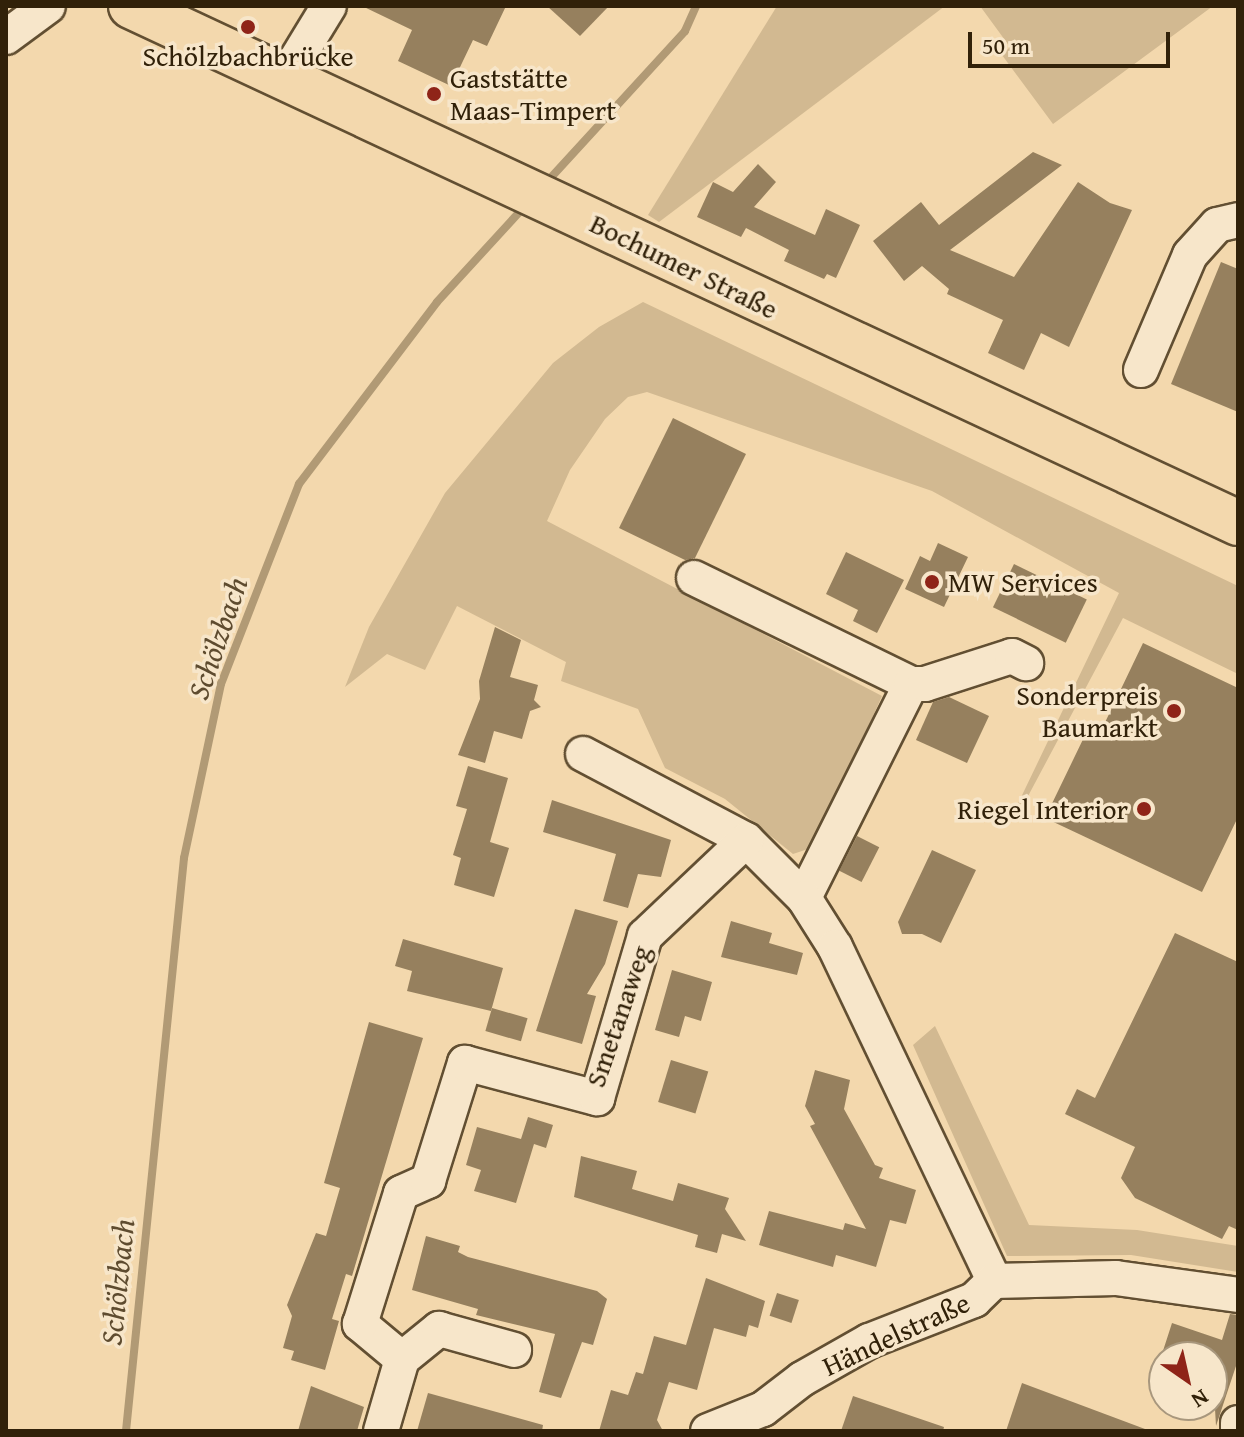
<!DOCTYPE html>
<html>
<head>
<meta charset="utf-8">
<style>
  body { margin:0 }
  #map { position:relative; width:1244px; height:1437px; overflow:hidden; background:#f3d8ad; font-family:"Gentium Book Plus",serif }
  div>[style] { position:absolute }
  .green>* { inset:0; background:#d2b991 }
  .stream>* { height:8px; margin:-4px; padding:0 4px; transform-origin:4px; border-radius:4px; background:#b19a75 }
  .building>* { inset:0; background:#96805e; transform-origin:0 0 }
  .roads { filter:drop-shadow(2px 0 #624f32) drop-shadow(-2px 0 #624f32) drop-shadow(0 2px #624f32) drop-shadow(0 -2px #624f32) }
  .minor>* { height:34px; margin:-17px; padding:0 17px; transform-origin:17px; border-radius:17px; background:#f7e6ca }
  .major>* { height:44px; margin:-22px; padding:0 22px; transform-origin:22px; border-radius:22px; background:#f3d8ad }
  .dots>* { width:22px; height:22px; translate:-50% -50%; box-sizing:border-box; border:4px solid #f7e6ca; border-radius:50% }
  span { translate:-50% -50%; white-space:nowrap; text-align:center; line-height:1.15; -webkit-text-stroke:7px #f7e6ca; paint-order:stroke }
  .poi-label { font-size:28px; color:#312109 }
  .left { translate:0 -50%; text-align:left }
  .right { translate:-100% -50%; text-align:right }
  .street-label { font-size:28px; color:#312109 }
  .water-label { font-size:30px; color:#5e4b2f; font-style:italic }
  .frame { position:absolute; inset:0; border:8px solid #312109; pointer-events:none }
  .north { position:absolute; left:1148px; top:1341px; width:80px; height:80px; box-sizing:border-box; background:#f7e6ca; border:2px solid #a8977d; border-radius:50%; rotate:146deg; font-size:22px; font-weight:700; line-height:32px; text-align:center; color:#312109 }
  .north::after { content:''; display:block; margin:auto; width:28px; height:36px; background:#8f2418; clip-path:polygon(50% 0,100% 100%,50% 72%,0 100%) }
  .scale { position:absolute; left:968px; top:32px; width:202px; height:36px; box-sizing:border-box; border:4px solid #312109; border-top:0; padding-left:10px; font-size:24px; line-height:28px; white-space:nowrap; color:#312109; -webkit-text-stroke:6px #f7e6ca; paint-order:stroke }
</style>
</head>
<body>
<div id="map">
  <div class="green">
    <div style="clip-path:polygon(777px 6px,945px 6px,659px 222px,648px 215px)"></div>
    <div style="clip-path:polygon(980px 6px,1213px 6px,1053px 124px,1002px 55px,1010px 47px)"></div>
    <div style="clip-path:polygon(643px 302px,1238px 586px,1238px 674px,1123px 618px,1019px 813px,1014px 812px,1119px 593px,932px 491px,647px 392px,628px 397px,605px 419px,570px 470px,547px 521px,882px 696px,814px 847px,793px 854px,725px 799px,665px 768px,638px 709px,561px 681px,566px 662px,457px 606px,425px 670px,387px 654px,345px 687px,369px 627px,445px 493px,553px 363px,599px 327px)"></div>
    <div style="clip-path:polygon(935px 1026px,1029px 1225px,1137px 1230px,1238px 1246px,1238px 1272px,1131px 1255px,1007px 1256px,913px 1045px)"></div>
  </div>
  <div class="stream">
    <div style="left:545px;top:184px;width:207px;rotate:-47.5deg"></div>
    <div style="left:685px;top:31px;width:27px;rotate:-66deg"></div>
    <div style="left:126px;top:1431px;width:576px;rotate:-84.22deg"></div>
    <div style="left:184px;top:858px;width:178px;rotate:-78deg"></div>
    <div style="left:221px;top:684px;width:215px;rotate:-68.7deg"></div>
    <div style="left:299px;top:484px;width:228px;rotate:-52.8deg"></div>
    <div style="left:437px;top:302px;width:130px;rotate:-47.5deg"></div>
  </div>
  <div class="building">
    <div style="clip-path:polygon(362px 6px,506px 6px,487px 46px,473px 40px,451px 86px,398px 61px,412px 30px)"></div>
    <div style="clip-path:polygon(547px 6px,609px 6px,580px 36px)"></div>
    <div style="clip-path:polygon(1033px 152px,1062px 165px,950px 250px,1014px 277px,1078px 182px,1110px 203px,1132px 210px,1069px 347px,1041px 333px,1024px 370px,988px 353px,1003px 320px,947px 294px,949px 289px,922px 266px,904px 281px,873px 241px,921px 202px,939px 225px)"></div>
    <div style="clip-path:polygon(758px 164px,776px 182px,754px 207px,815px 235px,826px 209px,860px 225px,836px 278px,827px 274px,824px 279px,784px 261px,789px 250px,746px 228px,741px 237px,697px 217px,713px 182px,733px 192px)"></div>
    <div style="clip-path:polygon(1221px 262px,1238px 269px,1238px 412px,1171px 384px)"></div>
    <div style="clip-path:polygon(673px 418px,746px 454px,695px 558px,685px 560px,619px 528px)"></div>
    <div style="clip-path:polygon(938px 543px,968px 557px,944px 607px,905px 589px,920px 556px,930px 561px)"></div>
    <div style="clip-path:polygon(846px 552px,904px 580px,877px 633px,853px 621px,858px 610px,826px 594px)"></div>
    <div style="left:1014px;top:564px;width:81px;height:48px;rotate:26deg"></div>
    <div style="clip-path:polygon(495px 627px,521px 640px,510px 677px,538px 685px,534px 700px,541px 707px,530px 711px,522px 739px,494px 731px,485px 763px,458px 755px,480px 699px,479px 681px)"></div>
    <div style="clip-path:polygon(1143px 643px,1238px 688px,1238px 817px,1202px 892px,1045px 818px,1088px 729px,1099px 735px)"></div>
    <div style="clip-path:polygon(949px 697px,989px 716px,967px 763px,916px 740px,933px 702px)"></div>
    <div style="clip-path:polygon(468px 766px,508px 778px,490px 842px,509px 848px,494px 897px,454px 885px,461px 858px,453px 855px,467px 809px,456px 806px)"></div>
    <div style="clip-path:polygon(552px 800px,671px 840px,661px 877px,638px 874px,628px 908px,603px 901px,616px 854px,543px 832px)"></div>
    <div style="left:857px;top:836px;width:25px;height:39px;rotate:27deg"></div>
    <div style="clip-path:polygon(932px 850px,976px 870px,941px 943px,922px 934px,902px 934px,898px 922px)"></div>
    <div style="clip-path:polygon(575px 909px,618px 921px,605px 964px,587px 994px,596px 996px,582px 1044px,536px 1031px)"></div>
    <div style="clip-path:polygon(731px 921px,772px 933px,769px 943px,803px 953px,797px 975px,721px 957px)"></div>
    <div style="clip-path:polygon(1175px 933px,1238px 962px,1238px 1230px,1229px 1226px,1222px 1239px,1135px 1198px,1121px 1178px,1135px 1147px,1065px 1114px,1077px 1089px,1095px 1098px)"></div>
    <div style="clip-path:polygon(403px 939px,503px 968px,491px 1011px,407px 991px,412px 971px,395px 966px)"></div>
    <div style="clip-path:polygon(672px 970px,712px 982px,701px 1021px,685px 1016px,679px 1037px,655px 1030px)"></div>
    <div style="left:492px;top:1008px;width:37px;height:24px;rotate:16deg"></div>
    <div style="clip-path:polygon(369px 1022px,423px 1038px,352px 1276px,346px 1274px,332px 1319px,339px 1321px,325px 1370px,291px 1360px,294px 1351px,283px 1348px,292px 1316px,287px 1305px,316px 1233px,326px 1236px,340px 1188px,324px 1183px)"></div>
    <div style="left:671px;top:1060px;width:39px;height:44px;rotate:17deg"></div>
    <div style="clip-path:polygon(815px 1070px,850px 1080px,844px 1109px,875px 1165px,883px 1168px,879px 1178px,916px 1190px,906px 1224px,890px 1220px,876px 1267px,836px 1255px,833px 1267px,759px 1245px,769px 1211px,843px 1230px,845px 1223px,866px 1229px,810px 1126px,815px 1124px,805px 1106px)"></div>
    <div style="clip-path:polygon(528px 1117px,553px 1125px,546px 1148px,534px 1144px,516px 1203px,474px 1191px,481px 1170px,466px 1165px,477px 1127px,521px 1139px)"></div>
    <div style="clip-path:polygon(581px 1156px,637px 1171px,632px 1189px,673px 1201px,678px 1183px,729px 1198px,725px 1209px,746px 1241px,722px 1234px,717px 1253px,695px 1247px,698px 1235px,574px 1197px)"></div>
    <div style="clip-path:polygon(426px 1236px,460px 1246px,458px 1252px,468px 1257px,597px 1291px,607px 1299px,593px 1345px,582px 1342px,561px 1398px,539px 1392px,555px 1334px,476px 1315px,478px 1309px,412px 1290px)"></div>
    <div style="clip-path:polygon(706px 1278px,765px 1301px,758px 1328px,749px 1325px,746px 1337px,714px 1328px,697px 1390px,669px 1382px,657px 1420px,663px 1431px,599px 1431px,611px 1390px,628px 1395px,636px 1372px,643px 1374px,654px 1336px,686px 1345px)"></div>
    <div style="left:777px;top:1293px;width:23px;height:24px;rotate:18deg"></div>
    <div style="clip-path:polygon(1230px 1314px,1238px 1315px,1238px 1360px,1216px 1426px,1212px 1357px,1161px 1357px,1172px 1323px,1222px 1340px)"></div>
    <div style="clip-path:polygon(1022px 1383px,1145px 1429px,1145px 1431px,1006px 1431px)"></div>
    <div style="clip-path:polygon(311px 1386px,364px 1407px,357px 1431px,298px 1431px)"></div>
    <div style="clip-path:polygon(428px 1393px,543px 1425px,542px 1431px,417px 1431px)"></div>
    <div style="clip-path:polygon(853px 1396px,944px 1427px,943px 1431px,841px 1431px)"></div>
  </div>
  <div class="roads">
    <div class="minor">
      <div style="left:6px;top:37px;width:52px;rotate:-36.4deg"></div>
      <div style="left:285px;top:78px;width:84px;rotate:-58.6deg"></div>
      <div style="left:1141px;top:370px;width:125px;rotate:-66.9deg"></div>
      <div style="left:1190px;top:255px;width:40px;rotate:-48deg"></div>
      <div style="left:1217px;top:225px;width:22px;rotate:-13deg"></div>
      <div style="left:694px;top:578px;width:242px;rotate:26deg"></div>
      <div style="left:911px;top:684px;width:239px;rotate:116.6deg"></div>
      <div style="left:911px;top:684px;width:14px"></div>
      <div style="left:925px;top:684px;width:91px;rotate:-17.8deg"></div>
      <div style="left:1012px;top:656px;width:16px;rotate:27deg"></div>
      <div style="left:583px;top:754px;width:184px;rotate:27.8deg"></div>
      <div style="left:746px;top:840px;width:82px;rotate:45deg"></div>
      <div style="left:804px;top:898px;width:58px;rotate:57.7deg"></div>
      <div style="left:835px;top:947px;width:370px;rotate:64.5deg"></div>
      <div style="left:402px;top:1359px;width:48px;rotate:-39deg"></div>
      <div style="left:439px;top:1329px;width:78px;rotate:15.6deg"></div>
      <div style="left:1238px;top:1423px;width:7px;rotate:90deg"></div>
      <div style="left:381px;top:1431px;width:75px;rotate:-73.7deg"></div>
      <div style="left:402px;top:1359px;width:55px;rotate:-140.2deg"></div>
      <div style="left:360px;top:1324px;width:137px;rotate:-72.6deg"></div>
      <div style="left:401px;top:1193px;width:30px;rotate:-24deg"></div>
      <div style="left:428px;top:1181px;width:124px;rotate:-72.6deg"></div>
      <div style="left:465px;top:1063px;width:137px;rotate:14.9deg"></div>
      <div style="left:597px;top:1098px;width:169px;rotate:-73.5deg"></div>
      <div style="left:645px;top:936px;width:139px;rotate:-43.5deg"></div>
      <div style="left:708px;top:1431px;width:59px;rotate:-21.8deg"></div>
      <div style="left:763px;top:1409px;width:49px;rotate:-37.6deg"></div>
      <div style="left:802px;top:1379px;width:77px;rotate:-29.6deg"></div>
      <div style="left:869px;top:1341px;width:113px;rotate:-21.3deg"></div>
      <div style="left:974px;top:1300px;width:28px;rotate:-44deg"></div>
      <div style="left:994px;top:1281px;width:122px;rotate:-1.4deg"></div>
      <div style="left:1116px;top:1278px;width:123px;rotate:7.9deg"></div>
    </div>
    <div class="major">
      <div style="left:131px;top:6px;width:1222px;rotate:25.03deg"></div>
    </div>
  </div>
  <div class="dots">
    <div style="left:248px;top:27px;background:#8f2418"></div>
    <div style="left:434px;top:94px;background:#8f2418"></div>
    <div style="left:932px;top:582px;background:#8f2418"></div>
    <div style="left:1174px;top:711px;background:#8f2418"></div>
    <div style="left:1144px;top:809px;background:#8f2418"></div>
  </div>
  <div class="poi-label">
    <span style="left:248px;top:56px">Schölzbachbrücke</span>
    <span class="left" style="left:450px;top:94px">Gaststätte<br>Maas-Timpert</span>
    <span class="left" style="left:948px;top:582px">MW Services</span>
    <span class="right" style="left:1158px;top:711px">Sonderpreis<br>Baumarkt</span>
    <span class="right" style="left:1128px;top:809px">Riegel Interior</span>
  </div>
  <div class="street-label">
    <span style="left:684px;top:266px;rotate:26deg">Bochumer Straße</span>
    <span style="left:618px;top:1016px;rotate:-71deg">Smetanaweg</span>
    <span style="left:896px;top:1334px;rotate:-25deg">Händelstraße</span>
  </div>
  <div class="water-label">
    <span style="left:217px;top:638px;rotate:-71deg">Schölzbach</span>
    <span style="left:117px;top:1282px;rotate:-84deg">Schölzbach</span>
  </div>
  <div class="frame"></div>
  <div class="north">N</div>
  <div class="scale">50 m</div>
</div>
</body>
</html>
